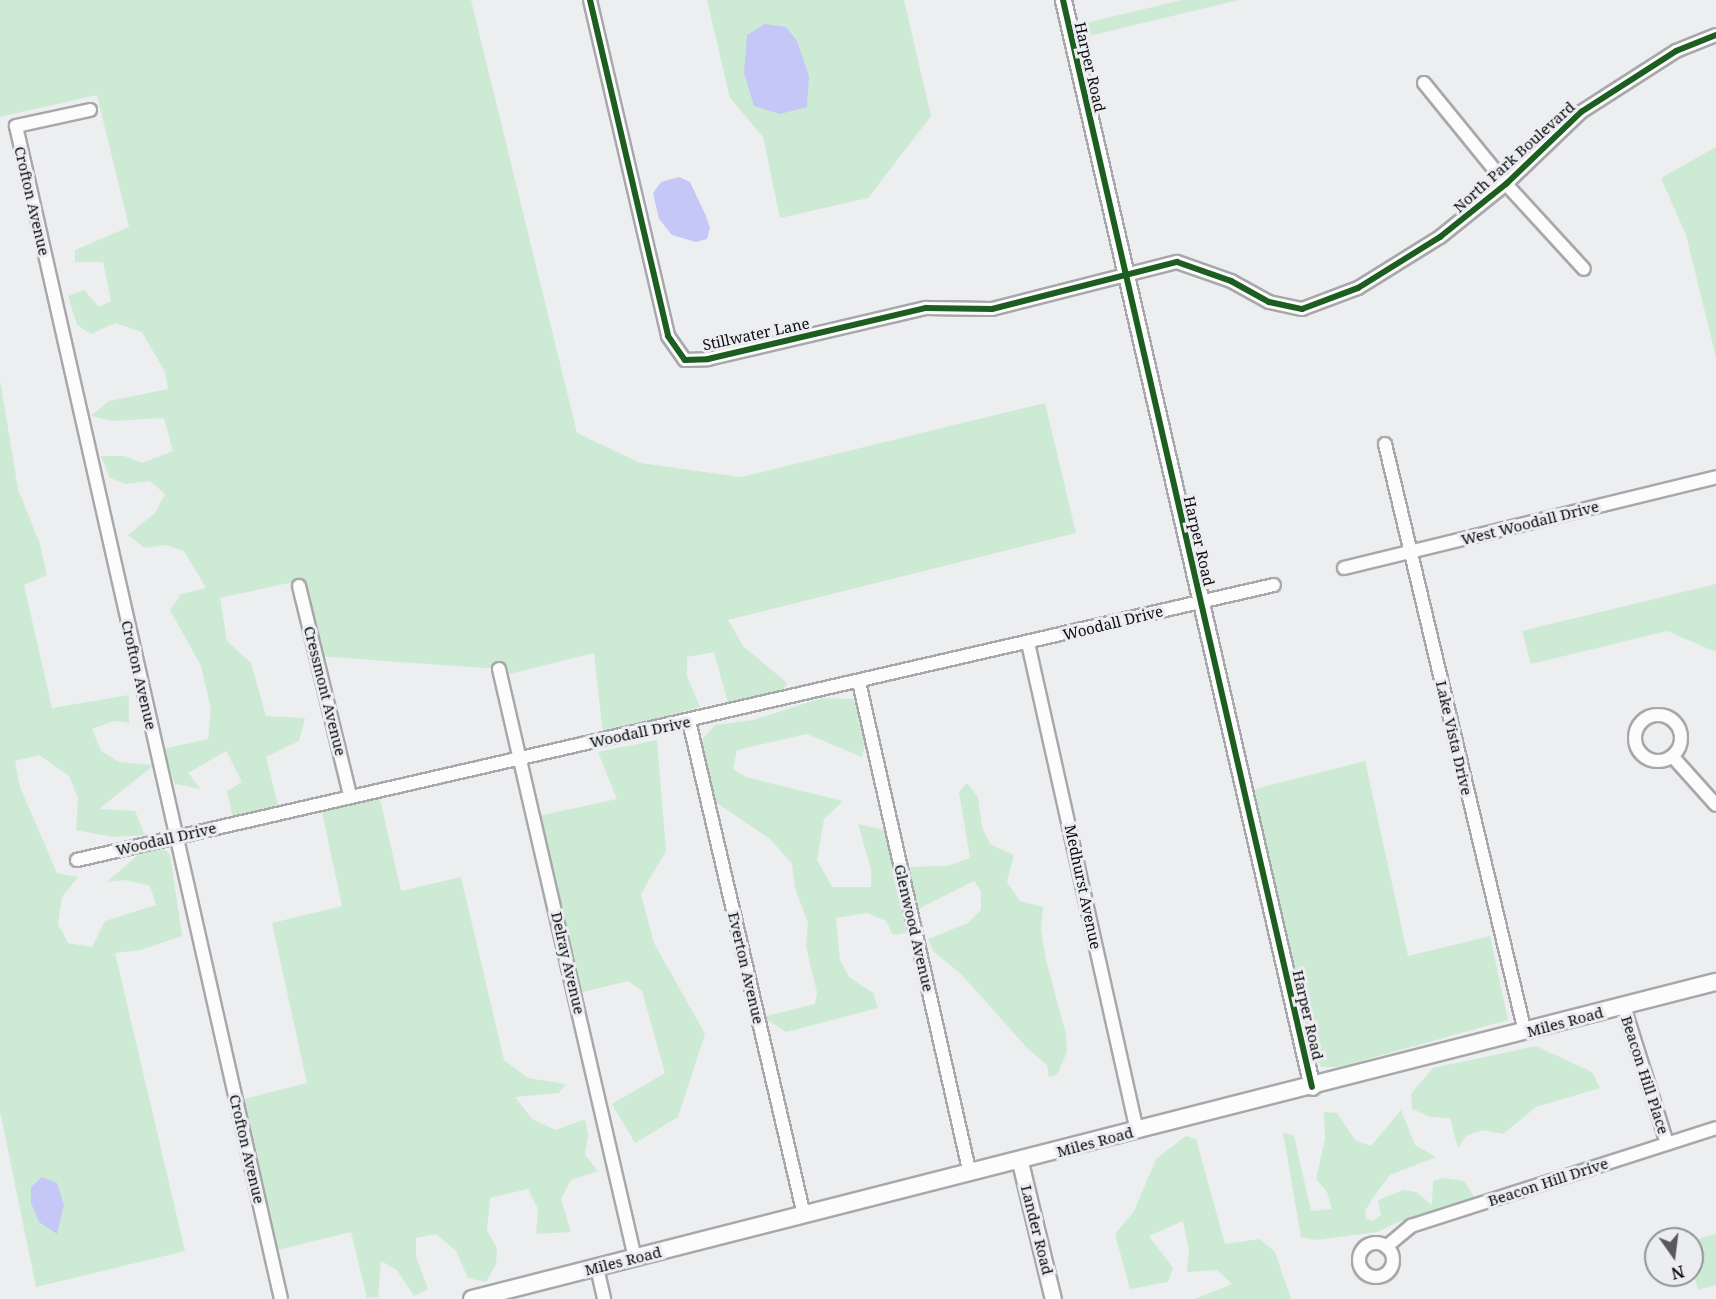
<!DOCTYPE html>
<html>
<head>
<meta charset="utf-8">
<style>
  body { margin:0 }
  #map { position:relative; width:1716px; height:1299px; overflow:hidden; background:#edeef0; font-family:"Noto Serif",serif }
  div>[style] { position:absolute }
  .green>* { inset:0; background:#cdead4 }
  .water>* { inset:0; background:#c5c8f7 }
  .roads { filter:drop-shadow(2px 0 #a8a8aa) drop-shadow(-2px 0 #a8a8aa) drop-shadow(0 2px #a8a8aa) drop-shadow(0 -2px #a8a8aa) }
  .minor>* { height:12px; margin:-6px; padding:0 6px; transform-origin:6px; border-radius:6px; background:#fcfcfd }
  .minor>.ring { margin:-6px; padding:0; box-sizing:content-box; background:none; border:12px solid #fcfcfd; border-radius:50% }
  .tertiary>* { height:15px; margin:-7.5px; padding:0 7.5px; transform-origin:7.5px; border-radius:7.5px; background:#fcfcfd }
  .secondary>* { height:16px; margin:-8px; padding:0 8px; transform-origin:8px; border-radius:8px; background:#fcfcfd }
  .cycleway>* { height:6px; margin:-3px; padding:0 3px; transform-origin:3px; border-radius:3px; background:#1b5e20 }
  span { translate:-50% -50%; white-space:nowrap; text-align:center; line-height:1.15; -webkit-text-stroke:6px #ecedf1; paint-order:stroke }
  .street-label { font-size:15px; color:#0b0b0d }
  .north { position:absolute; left:1644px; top:1227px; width:60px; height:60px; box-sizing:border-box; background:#ecedf1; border:2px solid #929396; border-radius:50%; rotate:166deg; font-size:16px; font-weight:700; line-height:24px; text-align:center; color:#0b0b0d }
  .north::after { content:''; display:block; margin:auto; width:21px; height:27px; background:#5a5a5c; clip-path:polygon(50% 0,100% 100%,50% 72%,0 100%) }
</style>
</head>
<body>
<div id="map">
  <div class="green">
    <div style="clip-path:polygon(0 0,471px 0,577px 433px,640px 463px,741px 477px,1045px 403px,1076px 533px,728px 620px,743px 646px,787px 683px,783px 690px,728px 703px,714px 652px,687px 657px,687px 676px,700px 707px,603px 733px,594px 653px,501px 676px,498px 669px,316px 656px,298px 581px,220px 598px,227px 641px,251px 663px,266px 716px,305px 718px,299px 741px,266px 757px,278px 805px,233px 818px,227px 791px,242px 782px,226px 751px,188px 773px,201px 789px,175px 784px,163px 749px,208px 739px,211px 709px,201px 666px,170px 610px,181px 594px,206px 588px,184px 551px,166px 545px,145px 548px,128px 535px,155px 513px,165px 494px,150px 481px,126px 484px,110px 478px,101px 456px,124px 456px,142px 463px,173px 451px,164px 418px,112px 421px,91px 416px,109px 401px,168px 389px,165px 372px,142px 332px,115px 323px,91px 334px,77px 325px,68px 296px,84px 290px,99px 307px,111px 301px,103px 262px,75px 262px,75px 250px,129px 227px,97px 95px,0 117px)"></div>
    <div style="clip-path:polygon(707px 0,904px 0,931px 116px,868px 198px,780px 218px,763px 137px,730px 98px)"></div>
    <div style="clip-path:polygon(1182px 0,1239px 0,1076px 39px,1073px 26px)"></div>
    <div style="clip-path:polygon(1716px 147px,1716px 357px,1686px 235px,1661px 178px)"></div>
    <div style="clip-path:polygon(0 380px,18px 489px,40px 544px,47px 575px,24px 585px,52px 708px,129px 695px,129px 723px,114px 721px,92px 729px,101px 751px,119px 762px,154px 765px,99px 809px,135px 811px,145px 835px,112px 837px,76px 830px,78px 798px,69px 776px,39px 755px,15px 761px,20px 787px,57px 873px,78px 877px,62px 897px,58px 924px,68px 943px,92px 947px,105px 921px,156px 905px,150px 886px,125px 880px,107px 882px,140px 853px,163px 849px,170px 854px,182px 936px,141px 950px,115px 953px,185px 1251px,36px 1287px,0 1111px)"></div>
    <div style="clip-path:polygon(1716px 584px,1716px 652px,1667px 631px,1531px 664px,1522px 631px)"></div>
    <div style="clip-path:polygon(822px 698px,853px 699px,867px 738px,862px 757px,807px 734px,737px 750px,733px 769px,746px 777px,843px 801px,824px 819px,817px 860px,832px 887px,871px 887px,871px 869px,858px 824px,884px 830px,910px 932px,893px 935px,886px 921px,868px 913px,836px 918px,840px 960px,849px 977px,873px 993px,878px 1008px,786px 1032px,763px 1017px,815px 1004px,817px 992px,806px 947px,808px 923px,795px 888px,792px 864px,770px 839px,714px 801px,702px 740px,715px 725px,753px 720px)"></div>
    <div style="clip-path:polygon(657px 740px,666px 851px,641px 894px,654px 943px,705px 1034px,678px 1117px,635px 1143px,612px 1104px,665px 1073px,642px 991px,628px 981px,575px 994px,534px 817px,617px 799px,598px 752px)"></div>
    <div style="clip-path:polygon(1365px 761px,1408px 956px,1490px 936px,1508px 1020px,1339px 1067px,1321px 1067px,1314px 1054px,1251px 790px)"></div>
    <div style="clip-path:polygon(967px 783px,978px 797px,982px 827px,990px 844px,1014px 855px,1007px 882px,1020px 901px,1043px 907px,1041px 930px,1046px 960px,1066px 1034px,1067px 1052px,1057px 1075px,1049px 1077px,1047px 1065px,1028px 1049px,960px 973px,934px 952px,928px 939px,968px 923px,981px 910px,981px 891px,974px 881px,916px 910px,903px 867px,948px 866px,970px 858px,959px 792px)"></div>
    <div style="clip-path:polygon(378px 790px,401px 891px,461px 877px,504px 1060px,528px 1078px,566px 1084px,559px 1093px,515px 1097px,532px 1119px,556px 1130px,585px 1119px,588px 1135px,585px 1155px,598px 1171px,571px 1180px,561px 1199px,571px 1232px,536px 1234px,538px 1209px,528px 1189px,490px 1198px,487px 1231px,497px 1248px,496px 1264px,486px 1282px,468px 1278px,456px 1251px,436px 1234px,416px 1238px,416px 1256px,428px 1289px,414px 1296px,397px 1270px,381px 1261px,378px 1297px,367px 1298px,351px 1232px,270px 1252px,236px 1101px,307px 1083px,272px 923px,342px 906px,320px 803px)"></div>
    <div style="clip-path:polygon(1536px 1046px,1592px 1072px,1600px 1088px,1536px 1107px,1503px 1134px,1483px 1130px,1466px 1136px,1458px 1148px,1450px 1118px,1431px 1117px,1412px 1109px,1411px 1094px,1433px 1068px)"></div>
    <div style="clip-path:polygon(1401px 1110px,1415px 1145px,1436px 1157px,1390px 1175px,1372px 1199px,1365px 1211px,1366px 1219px,1373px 1221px,1381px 1215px,1378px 1200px,1403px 1190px,1416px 1192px,1432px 1205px,1433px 1181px,1445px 1178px,1464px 1181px,1475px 1198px,1396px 1223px,1377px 1232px,1317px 1240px,1301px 1237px,1283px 1132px,1294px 1136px,1311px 1211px,1332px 1209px,1327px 1192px,1316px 1179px,1325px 1139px,1324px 1112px,1337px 1113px,1355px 1140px,1371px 1146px)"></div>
    <div style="clip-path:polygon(1186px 1136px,1196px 1139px,1225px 1244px,1260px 1239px,1275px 1252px,1291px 1299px,1195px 1299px,1232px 1284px,1217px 1270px,1187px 1272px,1189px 1251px,1183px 1221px,1149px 1236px,1173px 1268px,1168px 1282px,1130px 1289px,1115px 1234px,1134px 1211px,1156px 1159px)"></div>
    <div style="clip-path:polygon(1716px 1234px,1716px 1285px,1698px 1290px,1692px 1268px,1692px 1241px)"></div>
  </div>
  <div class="water">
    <div style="clip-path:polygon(765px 24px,786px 27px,797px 41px,809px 76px,807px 107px,780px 114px,754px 106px,744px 73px,747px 35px)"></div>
    <div style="clip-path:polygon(679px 177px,690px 182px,706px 216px,710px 228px,707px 239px,696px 242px,672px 235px,659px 219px,653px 193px,661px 182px)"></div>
    <div style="clip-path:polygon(42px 1177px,57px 1183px,64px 1205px,57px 1234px,39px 1222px,31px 1203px,31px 1187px)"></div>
  </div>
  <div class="roads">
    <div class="minor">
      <div style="left:590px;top:0;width:345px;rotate:76.9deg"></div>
      <div style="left:668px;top:336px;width:29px;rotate:55deg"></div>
      <div style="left:685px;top:360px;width:23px;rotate:-2deg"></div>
      <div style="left:708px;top:359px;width:224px;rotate:-13.2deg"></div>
      <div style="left:926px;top:308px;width:66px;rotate:0.9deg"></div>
      <div style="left:992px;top:309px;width:191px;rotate:-14.3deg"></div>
      <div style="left:1177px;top:262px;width:57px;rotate:19.4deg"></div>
      <div style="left:1231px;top:281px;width:43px;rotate:28.9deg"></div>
      <div style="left:1269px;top:302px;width:34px;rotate:12deg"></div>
      <div style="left:1302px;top:309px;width:60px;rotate:-20.6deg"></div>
      <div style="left:1358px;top:288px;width:97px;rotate:-31.9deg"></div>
      <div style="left:1440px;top:237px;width:85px;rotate:-38.8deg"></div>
      <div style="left:1506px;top:184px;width:104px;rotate:-43.8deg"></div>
      <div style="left:1581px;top:112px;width:113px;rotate:-32.7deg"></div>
      <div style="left:1676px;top:51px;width:43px;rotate:-21.8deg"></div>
      <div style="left:1424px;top:83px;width:130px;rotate:50.9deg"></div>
      <div style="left:1506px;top:184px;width:115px;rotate:47.5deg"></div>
      <div style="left:90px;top:110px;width:76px;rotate:167.8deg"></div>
      <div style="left:16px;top:126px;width:1203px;rotate:77.27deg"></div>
      <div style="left:1385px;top:444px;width:604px;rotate:76.61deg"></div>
      <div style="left:1344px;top:568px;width:383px;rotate:-13.7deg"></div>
      <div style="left:299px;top:586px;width:216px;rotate:76.3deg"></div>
      <div style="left:1028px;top:643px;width:500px;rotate:77.41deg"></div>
      <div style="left:499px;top:669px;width:604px;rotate:77deg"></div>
      <div style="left:859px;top:682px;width:504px;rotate:77.29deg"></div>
      <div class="ring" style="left:1635px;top:715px;width:34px;height:34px"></div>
      <div style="left:689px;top:721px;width:507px;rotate:76.9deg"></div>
      <div style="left:1673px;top:757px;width:64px;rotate:48.1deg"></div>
      <div style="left:77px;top:860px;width:1228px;rotate:-12.94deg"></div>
      <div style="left:1624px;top:1007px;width:143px;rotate:72.5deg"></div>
      <div class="ring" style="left:1359px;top:1243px;width:22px;height:22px"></div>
      <div style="left:1386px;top:1247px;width:33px;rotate:-40deg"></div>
      <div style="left:1411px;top:1226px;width:320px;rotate:-17.8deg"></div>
      <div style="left:597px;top:1268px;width:32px;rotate:77deg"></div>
    </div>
    <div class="tertiary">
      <div style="left:1063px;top:0;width:1115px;rotate:77.1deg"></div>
      <div style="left:1020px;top:1162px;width:141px;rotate:76.5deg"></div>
    </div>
    <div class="secondary">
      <div style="left:472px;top:1299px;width:1284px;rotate:-14.3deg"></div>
    </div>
  </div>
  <div class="cycleway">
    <div style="left:590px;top:0;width:345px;rotate:76.9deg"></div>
    <div style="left:668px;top:336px;width:29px;rotate:55deg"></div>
    <div style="left:685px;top:360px;width:23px;rotate:-2deg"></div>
    <div style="left:708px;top:359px;width:224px;rotate:-13.2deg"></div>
    <div style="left:926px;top:308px;width:66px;rotate:0.9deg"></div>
    <div style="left:992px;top:309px;width:191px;rotate:-14.3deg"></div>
    <div style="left:1177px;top:262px;width:57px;rotate:19.4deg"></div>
    <div style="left:1231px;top:281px;width:43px;rotate:28.9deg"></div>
    <div style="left:1269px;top:302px;width:34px;rotate:12deg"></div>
    <div style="left:1302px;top:309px;width:60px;rotate:-20.6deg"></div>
    <div style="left:1358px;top:288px;width:97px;rotate:-31.9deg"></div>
    <div style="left:1440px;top:237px;width:85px;rotate:-38.8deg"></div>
    <div style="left:1506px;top:184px;width:104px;rotate:-43.8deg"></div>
    <div style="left:1581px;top:112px;width:113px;rotate:-32.7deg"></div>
    <div style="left:1676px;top:51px;width:43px;rotate:-21.8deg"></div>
    <div style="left:1063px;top:0;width:1115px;rotate:77.1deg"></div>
  </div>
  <div class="street-label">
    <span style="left:1090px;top:67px;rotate:77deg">Harper Road</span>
    <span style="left:1514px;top:157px;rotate:-42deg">North Park Boulevard</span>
    <span style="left:32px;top:201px;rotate:77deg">Crofton Avenue</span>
    <span style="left:756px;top:334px;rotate:-12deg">Stillwater Lane</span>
    <span style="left:1530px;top:523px;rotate:-14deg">West Woodall Drive</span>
    <span style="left:1199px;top:541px;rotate:77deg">Harper Road</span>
    <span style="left:1113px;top:623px;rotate:-14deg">Woodall Drive</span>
    <span style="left:139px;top:675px;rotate:77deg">Crofton Avenue</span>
    <span style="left:325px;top:691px;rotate:76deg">Cressmont Avenue</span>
    <span style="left:640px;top:732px;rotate:-12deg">Woodall Drive</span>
    <span style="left:1454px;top:738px;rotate:77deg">Lake Vista Drive</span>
    <span style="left:166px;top:839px;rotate:-13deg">Woodall Drive</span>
    <span style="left:1083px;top:887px;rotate:78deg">Medhurst Avenue</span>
    <span style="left:914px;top:928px;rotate:77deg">Glenwood Avenue</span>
    <span style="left:568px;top:963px;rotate:77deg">Delray Avenue</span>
    <span style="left:746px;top:968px;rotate:77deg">Everton Avenue</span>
    <span style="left:1308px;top:1015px;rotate:77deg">Harper Road</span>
    <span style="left:1565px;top:1022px;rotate:-15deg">Miles Road</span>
    <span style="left:1645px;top:1075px;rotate:72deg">Beacon Hill Place</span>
    <span style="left:1095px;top:1142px;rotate:-15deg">Miles Road</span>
    <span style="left:247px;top:1149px;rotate:77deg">Crofton Avenue</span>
    <span style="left:1548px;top:1182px;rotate:-18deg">Beacon Hill Drive</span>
    <span style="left:1037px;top:1230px;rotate:76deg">Lander Road</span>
    <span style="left:623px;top:1261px;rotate:-14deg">Miles Road</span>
  </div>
  <div class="north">N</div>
</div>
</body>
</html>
